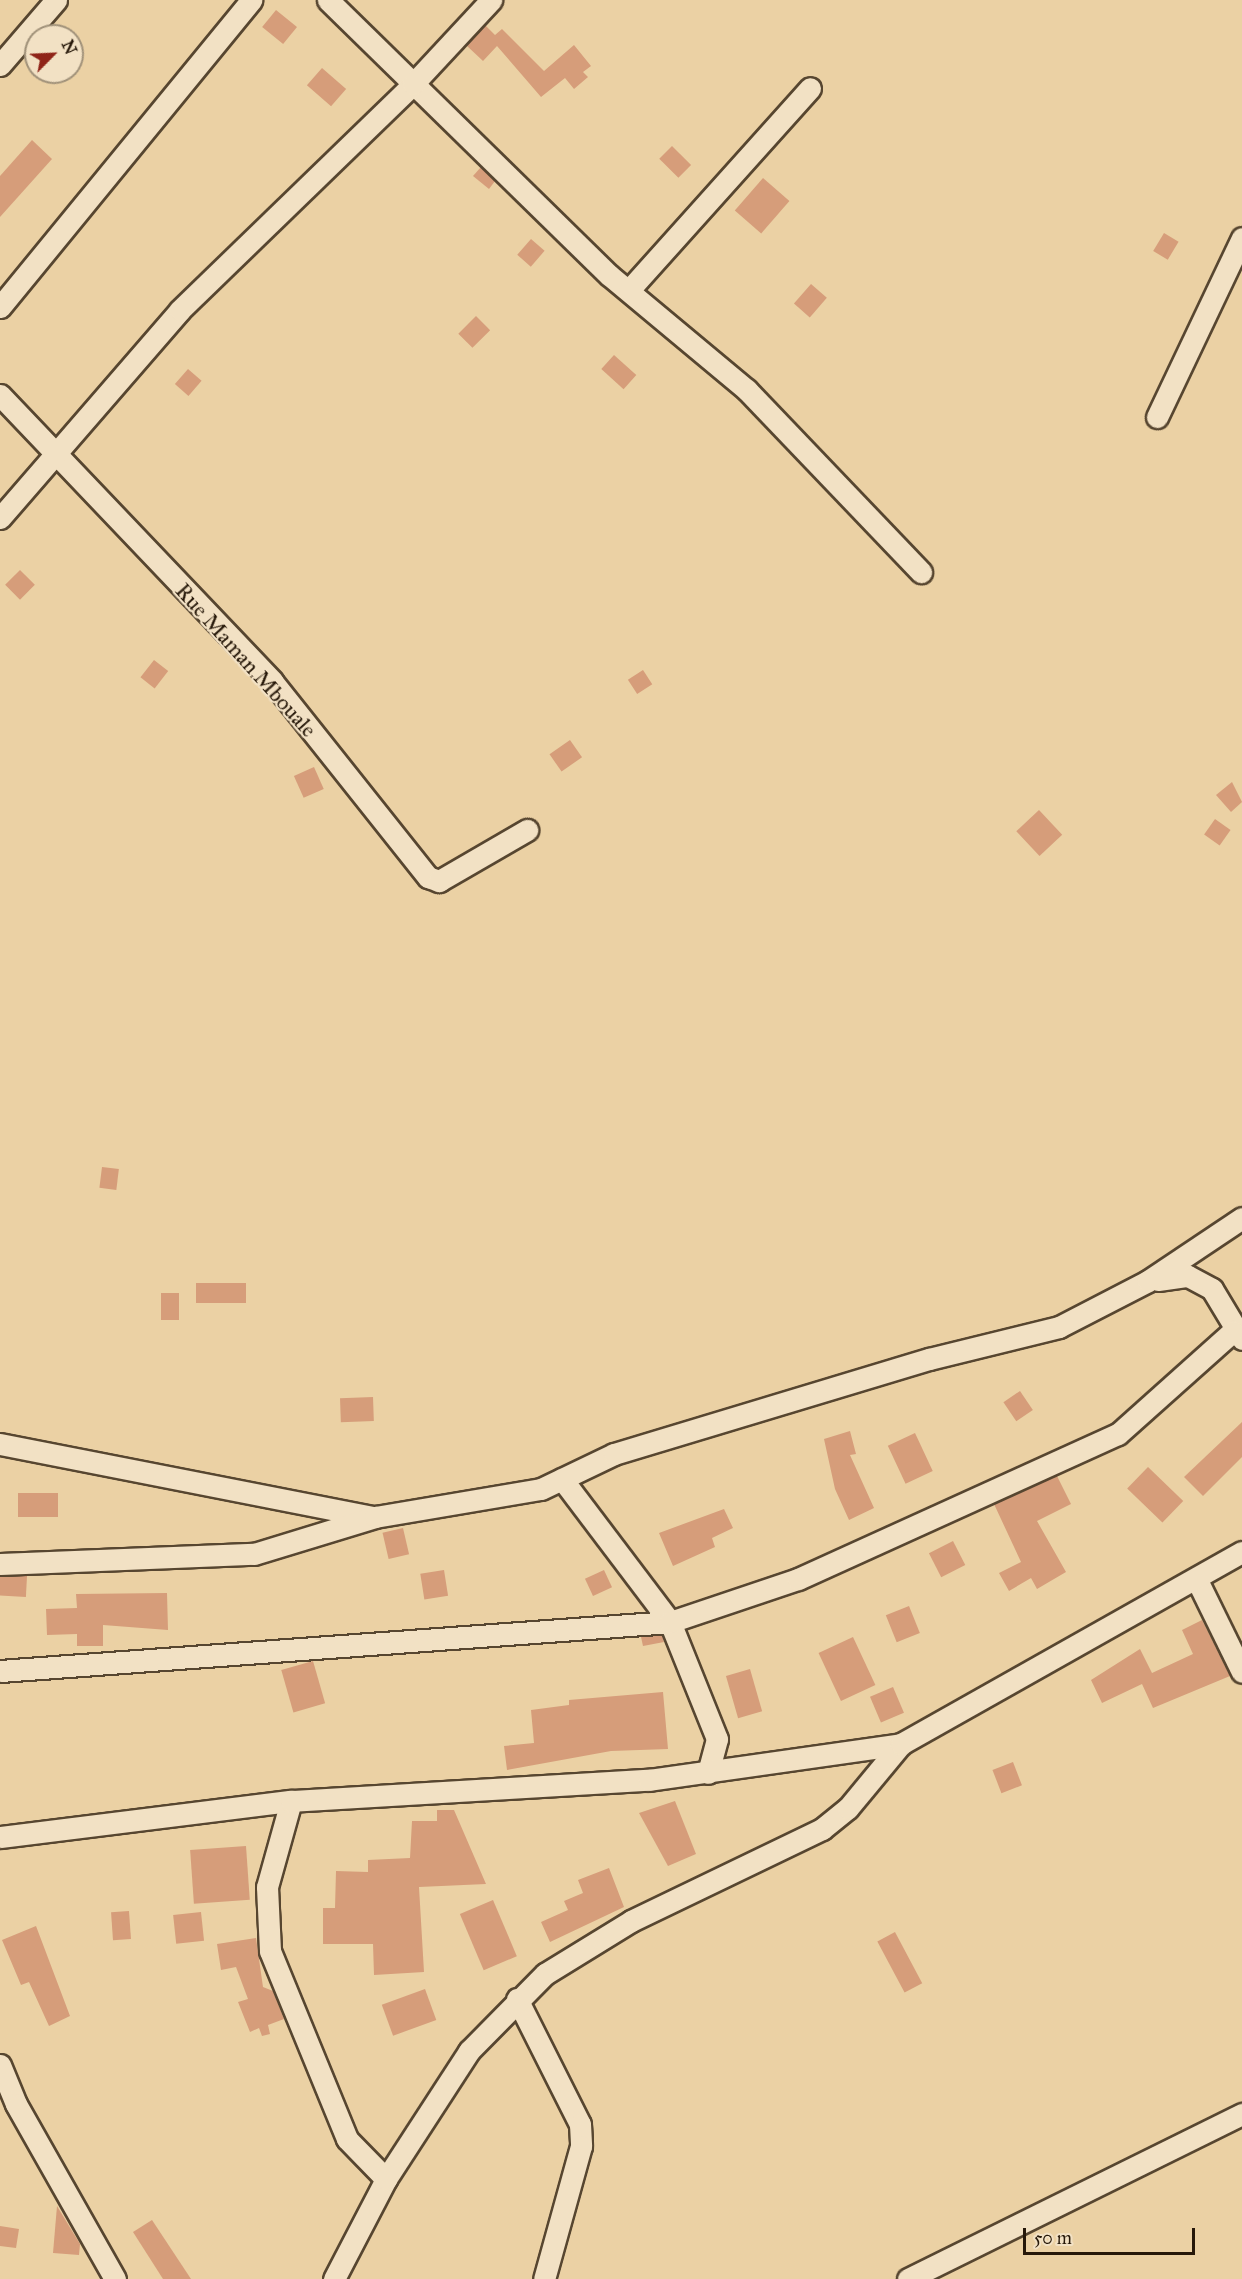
<!DOCTYPE html>
<html>
<head>
<meta charset="utf-8">
<style>
  body { margin:0 }
  #map { position:relative; width:1242px; height:2279px; overflow:hidden; background:#ebd1a4; font-family:"IM FELL Great Primer",serif }
  div>[style] { position:absolute }
  .building>* { inset:0; background:#d69d7a; transform-origin:0 0 }
  .roads { filter:drop-shadow(2px 0 #574630) drop-shadow(-2px 0 #574630) drop-shadow(0 2px #574630) drop-shadow(0 -2px #574630) }
  .street>* { height:21px; margin:-10.5px; padding:0 10.5px; transform-origin:10.5px; border-radius:10.5px; background:#f2e1c4 }
  span { translate:-50% -50%; white-space:nowrap; text-align:center; line-height:1.15; -webkit-text-stroke:4.5px #f2e1c4; paint-order:stroke }
  .street-label { font-size:22px; color:#261809 }
  .north { position:absolute; left:24px; top:24px; width:60px; height:60px; box-sizing:border-box; background:#f2e1c4; border:2px solid #a09179; border-radius:50%; rotate:66deg; font-size:16px; font-weight:700; line-height:24px; text-align:center; color:#261809 }
  .north::after { content:''; display:block; margin:auto; width:21px; height:27px; background:#8f2418; clip-path:polygon(50% 0,100% 100%,50% 72%,0 100%) }
  .scale { position:absolute; left:1023px; top:2228px; width:172px; height:27px; box-sizing:border-box; border:3px solid #261809; border-top:0; padding-left:8px; font-size:18px; line-height:21px; white-space:nowrap; color:#261809; -webkit-text-stroke:4px #f2e1c4; paint-order:stroke }
</style>
</head>
<body>
<div id="map">
  <div class="building">
    <div style="left:276px;top:10px;width:27px;height:22px;rotate:39deg"></div>
    <div style="clip-path:polygon(485px 25px,495px 35px,502px 29px,544px 71px,574px 45px,591px 66px,583px 72px,588px 77px,574px 89px,565px 78px,541px 97px,497px 46px,483px 61px,466px 45px)"></div>
    <div style="left:322px;top:68px;width:32px;height:23px;rotate:41deg"></div>
    <div style="clip-path:polygon(32px 140px,52px 159px,0 217px,0 176px)"></div>
    <div style="left:672px;top:146px;width:27px;height:18px;rotate:45deg"></div>
    <div style="clip-path:polygon(481px 167px,495px 181px,489px 189px,473px 176px)"></div>
    <div style="left:763px;top:178px;width:35px;height:43px;rotate:41deg"></div>
    <div style="left:1164px;top:233px;width:17px;height:21px;rotate:31deg"></div>
    <div style="left:531px;top:239px;width:18px;height:21px;rotate:41deg"></div>
    <div style="left:811px;top:284px;width:21px;height:26px;rotate:41deg"></div>
    <div style="left:476px;top:316px;width:20px;height:25px;rotate:45deg"></div>
    <div style="left:614px;top:355px;width:30px;height:19px;rotate:42deg"></div>
    <div style="left:188px;top:369px;width:18px;height:20px;rotate:41deg"></div>
    <div style="left:20px;top:570px;width:21px;height:21px;rotate:45deg"></div>
    <div style="left:154px;top:660px;width:18px;height:22px;rotate:38deg"></div>
    <div style="left:643px;top:670px;width:17px;height:18px;rotate:57deg"></div>
    <div style="left:570px;top:740px;width:21px;height:25px;rotate:55deg"></div>
    <div style="left:314px;top:767px;width:24px;height:22px;rotate:66deg"></div>
    <div style="clip-path:polygon(1232px 782px,1242px 802px,1231px 812px,1216px 795px)"></div>
    <div style="left:1039px;top:810px;width:34px;height:31px;rotate:47deg"></div>
    <div style="left:1215px;top:819px;width:19px;height:19px;rotate:35deg"></div>
    <div style="left:102px;top:1167px;width:17px;height:21px;rotate:7deg"></div>
    <div style="left:196px;top:1283px;width:50px;height:20px"></div>
    <div style="left:161px;top:1293px;width:18px;height:27px"></div>
    <div style="left:1020px;top:1391px;width:23px;height:20px;rotate:56deg"></div>
    <div style="left:373px;top:1397px;width:24px;height:33px;rotate:88deg"></div>
    <div style="clip-path:polygon(1242px 1422px,1242px 1457px,1203px 1496px,1184px 1477px)"></div>
    <div style="clip-path:polygon(850px 1431px,856px 1454px,850px 1455px,874px 1508px,849px 1520px,835px 1489px,824px 1439px)"></div>
    <div style="left:915px;top:1433px;width:42px;height:30px;rotate:65deg"></div>
    <div style="left:1148px;top:1467px;width:49px;height:30px;rotate:44deg"></div>
    <div style="clip-path:polygon(1057px 1476px,1071px 1504px,1037px 1521px,1066px 1572px,1037px 1589px,1031px 1578px,1009px 1591px,999px 1573px,1021px 1562px,994px 1504px)"></div>
    <div style="left:58px;top:1493px;width:24px;height:40px;rotate:90deg"></div>
    <div style="clip-path:polygon(724px 1509px,733px 1528px,712px 1538px,715px 1547px,673px 1566px,659px 1533px)"></div>
    <div style="left:403px;top:1528px;width:27px;height:21px;rotate:77deg"></div>
    <div style="left:953px;top:1541px;width:27px;height:27px;rotate:63deg"></div>
    <div style="left:444px;top:1570px;width:26px;height:24px;rotate:81deg"></div>
    <div style="left:604px;top:1570px;width:19px;height:21px;rotate:65deg"></div>
    <div style="left:27px;top:1576px;width:21px;height:27px;rotate:93deg"></div>
    <div style="clip-path:polygon(167px 1593px,168px 1630px,103px 1625px,103px 1646px,77px 1646px,77px 1634px,47px 1635px,46px 1609px,77px 1608px,76px 1594px)"></div>
    <div style="left:909px;top:1606px;width:29px;height:25px;rotate:68deg"></div>
    <div style="clip-path:polygon(1202px 1620px,1230px 1676px,1153px 1708px,1142px 1684px,1102px 1703px,1091px 1680px,1140px 1649px,1152px 1673px,1193px 1654px,1182px 1630px)"></div>
    <div style="clip-path:polygon(662px 1635px,664px 1642px,643px 1646px,641px 1637px)"></div>
    <div style="left:853px;top:1637px;width:53px;height:38px;rotate:65deg"></div>
    <div style="left:313px;top:1661px;width:44px;height:33px;rotate:74deg"></div>
    <div style="left:750px;top:1669px;width:44px;height:25px;rotate:74deg"></div>
    <div style="left:893px;top:1687px;width:28px;height:25px;rotate:67deg"></div>
    <div style="clip-path:polygon(663px 1692px,668px 1749px,611px 1751px,507px 1770px,504px 1746px,534px 1743px,531px 1710px,569px 1705px,569px 1700px)"></div>
    <div style="left:1013px;top:1762px;width:25px;height:22px;rotate:69deg"></div>
    <div style="clip-path:polygon(675px 1801px,696px 1854px,668px 1866px,639px 1813px)"></div>
    <div style="clip-path:polygon(437px 1810px,454px 1810px,486px 1884px,419px 1887px,424px 1972px,374px 1975px,373px 1944px,323px 1944px,323px 1908px,335px 1908px,336px 1871px,368px 1872px,368px 1860px,410px 1858px,412px 1821px,437px 1821px)"></div>
    <div style="left:246px;top:1846px;width:54px;height:56px;rotate:86deg"></div>
    <div style="clip-path:polygon(609px 1868px,624px 1907px,550px 1942px,541px 1922px,568px 1910px,564px 1901px,583px 1893px,578px 1880px)"></div>
    <div style="left:493px;top:1900px;width:61px;height:36px;rotate:67deg"></div>
    <div style="left:129px;top:1911px;width:28px;height:18px;rotate:86deg"></div>
    <div style="left:201px;top:1912px;width:29px;height:28px;rotate:84deg"></div>
    <div style="clip-path:polygon(36px 1926px,70px 2016px,49px 2026px,29px 1982px,21px 1985px,2px 1940px)"></div>
    <div style="left:895px;top:1932px;width:58px;height:20px;rotate:62deg"></div>
    <div style="clip-path:polygon(256px 1938px,263px 1987px,273px 1991px,284px 2019px,268px 2025px,270px 2034px,262px 2036px,259px 2028px,250px 2032px,238px 2002px,248px 1999px,236px 1967px,221px 1970px,217px 1944px)"></div>
    <div style="left:425px;top:1989px;width:33px;height:46px;rotate:70deg"></div>
    <div style="clip-path:polygon(57px 2206px,80px 2244px,79px 2255px,53px 2253px)"></div>
    <div style="clip-path:polygon(152px 2220px,191px 2279px,163px 2279px,133px 2232px)"></div>
    <div style="clip-path:polygon(0 2226px,19px 2229px,16px 2248px,0 2246px)"></div>
  </div>
  <div class="roads">
    <div class="street">
      <div style="left:328px;top:0;width:393px;rotate:44.4deg"></div>
      <div style="left:609px;top:275px;width:180px;rotate:39.8deg"></div>
      <div style="left:747px;top:390px;width:252px;rotate:46.3deg"></div>
      <div style="left:0;top:65px;width:86px;rotate:-49.3deg"></div>
      <div style="left:629px;top:290px;width:271px;rotate:-48.1deg"></div>
      <div style="left:0;top:307px;width:397px;rotate:-50.7deg"></div>
      <div style="left:0;top:395px;width:395px;rotate:46.4deg"></div>
      <div style="left:272px;top:681px;width:251px;rotate:51.5deg"></div>
      <div style="left:428px;top:877px;width:12px;rotate:20deg"></div>
      <div style="left:439px;top:881px;width:102px;rotate:-30.1deg"></div>
      <div style="left:1157px;top:417px;width:198px;rotate:-64.6deg"></div>
      <div style="left:0;top:518px;width:275px;rotate:-49.1deg"></div>
      <div style="left:180px;top:310px;width:325px;rotate:-44.1deg"></div>
      <div style="left:413px;top:84px;width:115px;rotate:-47.1deg"></div>
      <div style="left:1158px;top:1280px;width:30px;rotate:-8deg"></div>
      <div style="left:1188px;top:1276px;width:27px;rotate:28deg"></div>
      <div style="left:1212px;top:1289px;width:58px;rotate:59deg"></div>
      <div style="left:0;top:1444px;width:380px;rotate:11.1deg"></div>
      <div style="left:562px;top:1479px;width:179px;rotate:52.9deg"></div>
      <div style="left:670px;top:1622px;width:126px;rotate:68.1deg"></div>
      <div style="left:717px;top:1739px;width:35px;rotate:105deg"></div>
      <div style="left:0;top:1564px;width:254px;rotate:-2.3deg"></div>
      <div style="left:254px;top:1554px;width:127px;rotate:-17deg"></div>
      <div style="left:375px;top:1517px;width:168px;rotate:-9.6deg"></div>
      <div style="left:541px;top:1489px;width:81px;rotate:-25.6deg"></div>
      <div style="left:614px;top:1454px;width:329px;rotate:-16.8deg"></div>
      <div style="left:929px;top:1359px;width:134px;rotate:-13.8deg"></div>
      <div style="left:1059px;top:1327px;width:100px;rotate:-27.3deg"></div>
      <div style="left:1148px;top:1281px;width:113px;rotate:-33.8deg"></div>
      <div style="left:1197px;top:1580px;width:102px;rotate:63.9deg"></div>
      <div style="left:0;top:1671px;width:672px;rotate:-4.18deg"></div>
      <div style="left:670px;top:1622px;width:135px;rotate:-18.6deg"></div>
      <div style="left:798px;top:1579px;width:351px;rotate:-24.4deg"></div>
      <div style="left:1118px;top:1434px;width:154px;rotate:-41.8deg"></div>
      <div style="left:291px;top:1801px;width:89px;rotate:105.6deg"></div>
      <div style="left:267px;top:1887px;width:64px;rotate:87.3deg"></div>
      <div style="left:270px;top:1951px;width:203px;rotate:67.7deg"></div>
      <div style="left:347px;top:2139px;width:56px;rotate:45.7deg"></div>
      <div style="left:0;top:1837px;width:293px;rotate:-7.1deg"></div>
      <div style="left:291px;top:1801px;width:359px;rotate:-3.4deg"></div>
      <div style="left:649px;top:1780px;width:255px;rotate:-8.1deg"></div>
      <div style="left:517px;top:1999px;width:140px;rotate:63.3deg"></div>
      <div style="left:580px;top:2124px;width:22px;rotate:87deg"></div>
      <div style="left:581px;top:2146px;width:138px;rotate:105.5deg"></div>
      <div style="left:0;top:2065px;width:42px;rotate:67.7deg"></div>
      <div style="left:16px;top:2104px;width:201px;rotate:60.5deg"></div>
      <div style="left:334px;top:2279px;width:113px;rotate:-62.5deg"></div>
      <div style="left:386px;top:2179px;width:153px;rotate:-57deg"></div>
      <div style="left:469px;top:2051px;width:108px;rotate:-45.4deg"></div>
      <div style="left:545px;top:1974px;width:101px;rotate:-31.6deg"></div>
      <div style="left:631px;top:1921px;width:212px;rotate:-25.7deg"></div>
      <div style="left:822px;top:1829px;width:33px;rotate:-39deg"></div>
      <div style="left:848px;top:1808px;width:83px;rotate:-50.4deg"></div>
      <div style="left:901px;top:1744px;width:391px;rotate:-29.4deg"></div>
      <div style="left:908px;top:2279px;width:373px;rotate:-26.3deg"></div>
    </div>
  </div>
  <div class="street-label">
    <span style="left:246px;top:660px;rotate:48deg">Rue Maman Mbouale</span>
  </div>
  <div class="north">N</div>
  <div class="scale">50 m</div>
</div>
</body>
</html>
